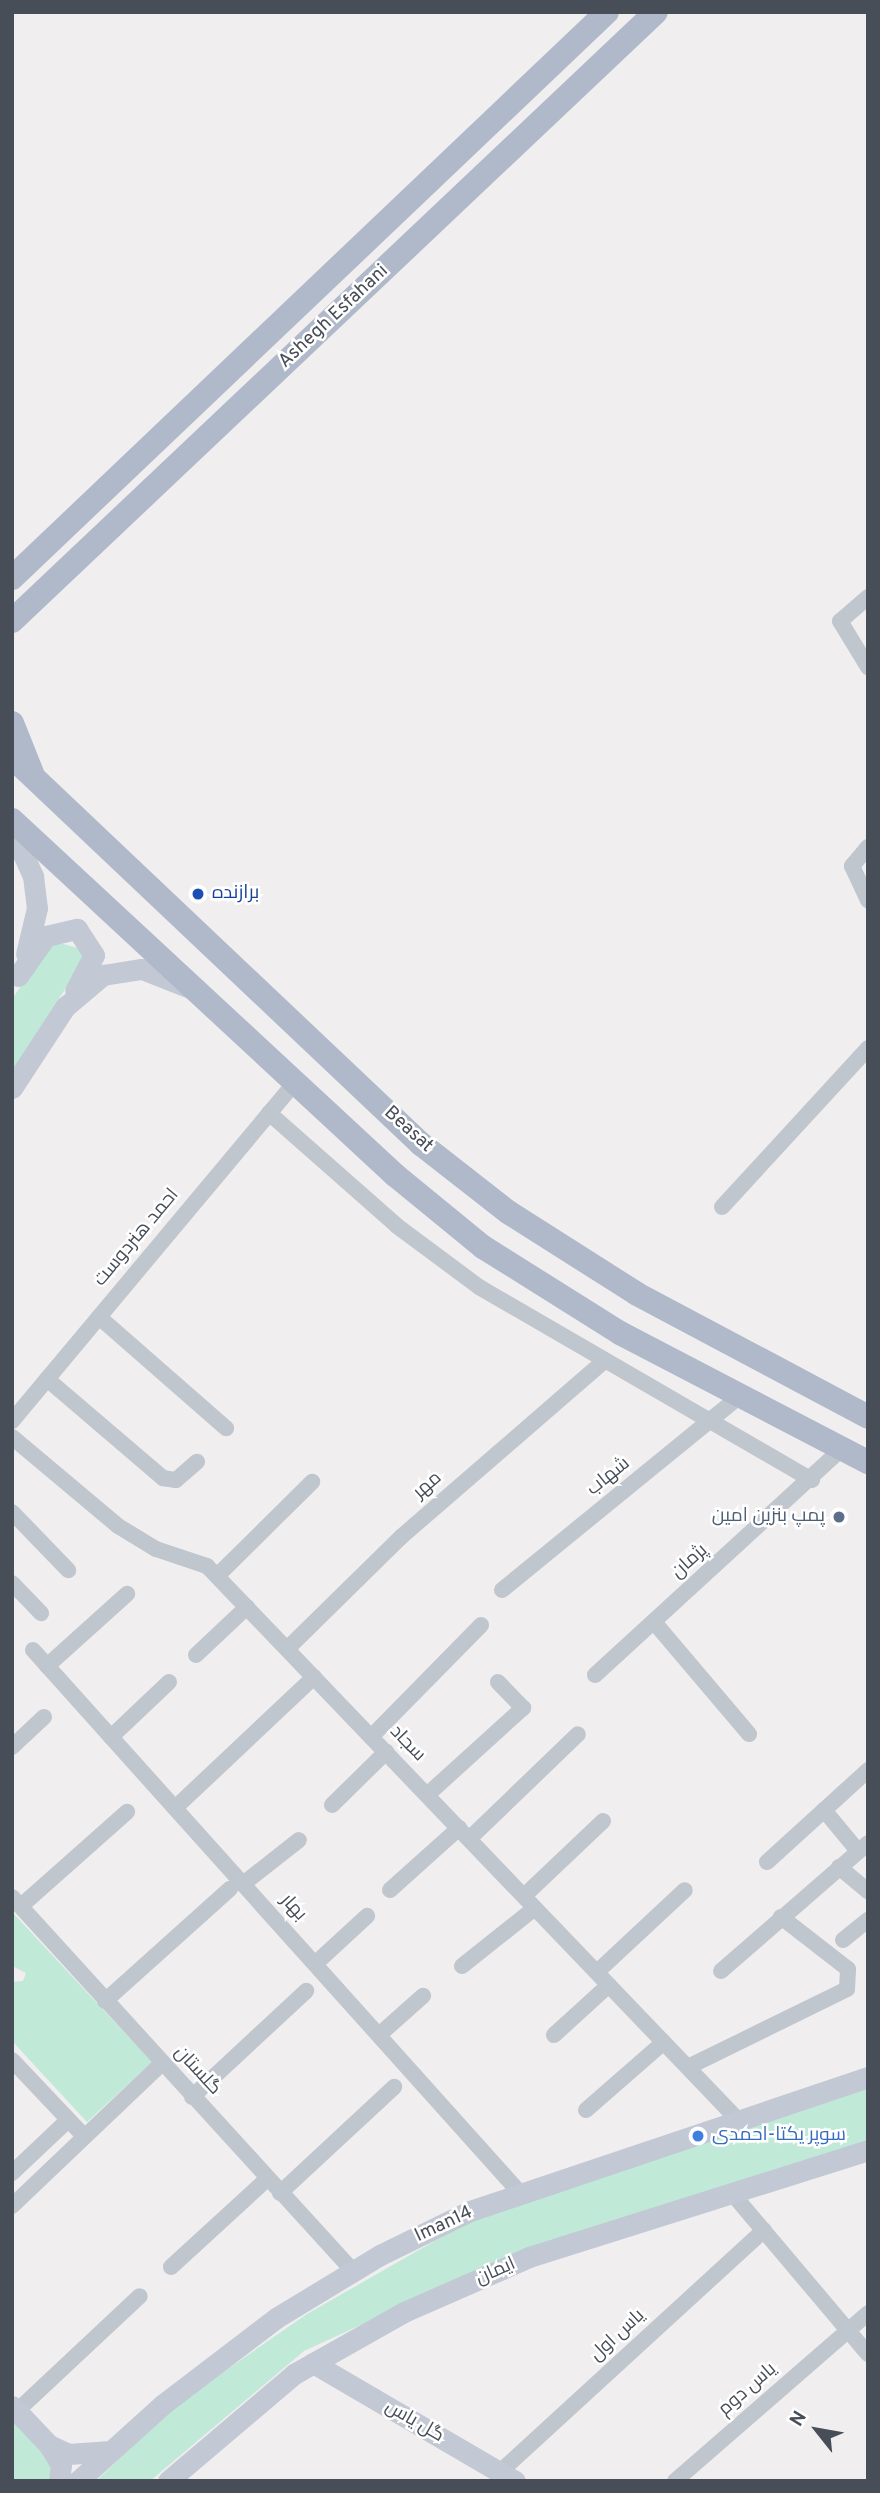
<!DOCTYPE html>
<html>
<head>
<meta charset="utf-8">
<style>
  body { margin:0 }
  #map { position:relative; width:880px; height:2493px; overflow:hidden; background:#f0eeee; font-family:Overpass,Cairo,sans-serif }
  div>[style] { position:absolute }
  .green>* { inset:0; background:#c1e9d7 }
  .street>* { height:16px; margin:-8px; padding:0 8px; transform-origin:8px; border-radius:8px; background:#c0c6ce }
  .secondary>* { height:21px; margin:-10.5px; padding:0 10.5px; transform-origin:10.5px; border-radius:10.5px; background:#c2c8d4 }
  .primary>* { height:24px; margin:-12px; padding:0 12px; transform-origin:12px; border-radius:12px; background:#b0b9c9 }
  .dots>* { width:19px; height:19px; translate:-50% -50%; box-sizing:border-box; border:4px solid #fff; border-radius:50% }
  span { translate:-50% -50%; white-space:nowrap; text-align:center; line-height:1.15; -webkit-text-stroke:5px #fff; paint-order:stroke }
  .street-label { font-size:19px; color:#484e58 }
  .transit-label { font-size:19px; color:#164399 }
  .left { translate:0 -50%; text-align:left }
  .service-label { font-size:19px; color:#4e5e75 }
  .right { translate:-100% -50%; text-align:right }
  .shop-label { font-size:19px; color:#366cbe }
  .frame { position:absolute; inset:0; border:14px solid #484e58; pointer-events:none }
  .north { position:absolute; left:782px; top:2395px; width:70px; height:70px; -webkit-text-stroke:5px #fff; paint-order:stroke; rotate:301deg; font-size:19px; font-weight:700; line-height:28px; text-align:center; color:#484e58 }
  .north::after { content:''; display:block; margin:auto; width:24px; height:32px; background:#484e58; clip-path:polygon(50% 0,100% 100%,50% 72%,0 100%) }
</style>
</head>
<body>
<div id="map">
  <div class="green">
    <div style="clip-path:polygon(52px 941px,82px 949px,82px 963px,12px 1071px,12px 999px)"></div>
    <div style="clip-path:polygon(12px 1912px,152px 2062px,87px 2122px,12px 2041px,12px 1982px,23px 1981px,26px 1973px,12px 1966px)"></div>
    <div style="clip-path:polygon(868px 2086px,868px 2141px,524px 2250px,304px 2351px,150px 2481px,96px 2481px,176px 2405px,307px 2314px,468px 2222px)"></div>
    <div style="clip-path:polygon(12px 2419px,53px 2462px,52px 2481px,12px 2480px)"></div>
  </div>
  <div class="street">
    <div style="left:868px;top:597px;width:37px;rotate:139deg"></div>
    <div style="left:840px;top:621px;width:54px;rotate:58.7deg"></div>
    <div style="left:868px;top:847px;width:25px;rotate:130deg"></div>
    <div style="left:852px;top:866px;width:38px;rotate:65deg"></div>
    <div style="left:269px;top:1113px;width:171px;rotate:41.4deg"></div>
    <div style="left:397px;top:1226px;width:102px;rotate:36.6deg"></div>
    <div style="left:479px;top:1287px;width:385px;rotate:30.1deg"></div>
    <div style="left:722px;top:1207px;width:216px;rotate:-47.4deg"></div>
    <div style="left:99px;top:1317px;width:169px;rotate:41.2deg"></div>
    <div style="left:47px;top:1379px;width:153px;rotate:40.5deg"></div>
    <div style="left:163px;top:1478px;width:13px;rotate:9deg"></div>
    <div style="left:176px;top:1480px;width:28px;rotate:-41deg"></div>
    <div style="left:12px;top:1421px;width:442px;rotate:-50.1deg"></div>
    <div style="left:12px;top:1437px;width:138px;rotate:40deg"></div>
    <div style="left:118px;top:1526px;width:44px;rotate:31.2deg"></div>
    <div style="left:156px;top:1549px;width:54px;rotate:18.4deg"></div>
    <div style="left:207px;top:1566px;width:770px;rotate:46.21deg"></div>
    <div style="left:12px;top:1512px;width:81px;rotate:46deg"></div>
    <div style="left:217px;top:1576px;width:134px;rotate:-44.7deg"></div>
    <div style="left:12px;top:1583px;width:42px;rotate:46deg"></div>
    <div style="left:502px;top:1590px;width:307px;rotate:-39.2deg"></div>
    <div style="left:654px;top:1622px;width:147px;rotate:49.7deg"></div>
    <div style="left:287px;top:1649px;width:160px;rotate:-44.5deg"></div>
    <div style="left:401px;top:1537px;width:269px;rotate:-40.9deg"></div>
    <div style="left:33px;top:1650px;width:731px;rotate:48.11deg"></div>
    <div style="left:196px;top:1655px;width:70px;rotate:-43.3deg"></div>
    <div style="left:47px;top:1666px;width:108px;rotate:-42deg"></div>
    <div style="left:595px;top:1675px;width:335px;rotate:-42.5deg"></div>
    <div style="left:111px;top:1737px;width:80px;rotate:-43.5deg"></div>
    <div style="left:371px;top:1737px;width:157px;rotate:-45.5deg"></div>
    <div style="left:12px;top:1747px;width:44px;rotate:-43.2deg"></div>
    <div style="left:427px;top:1795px;width:130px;rotate:-42.2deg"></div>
    <div style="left:523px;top:1708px;width:36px;rotate:-134deg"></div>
    <div style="left:332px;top:1805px;width:76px;rotate:-44.5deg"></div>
    <div style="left:175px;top:1808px;width:191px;rotate:-43.3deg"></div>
    <div style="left:824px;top:1810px;width:53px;rotate:50.3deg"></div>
    <div style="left:469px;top:1839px;width:151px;rotate:-43.9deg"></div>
    <div style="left:767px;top:1862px;width:137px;rotate:-42.3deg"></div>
    <div style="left:839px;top:1867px;width:38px;rotate:40deg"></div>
    <div style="left:243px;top:1884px;width:71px;rotate:-38.2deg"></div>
    <div style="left:390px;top:1890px;width:93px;rotate:-41.9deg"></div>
    <div style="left:524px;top:1896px;width:109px;rotate:-43.5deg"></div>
    <div style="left:12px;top:1897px;width:506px;rotate:47.64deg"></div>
    <div style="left:21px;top:1906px;width:142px;rotate:-41.6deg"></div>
    <div style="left:843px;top:1940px;width:32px;rotate:-39deg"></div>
    <div style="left:315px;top:1964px;width:71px;rotate:-42.7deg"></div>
    <div style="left:462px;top:1966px;width:93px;rotate:-38.5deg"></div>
    <div style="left:721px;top:1971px;width:195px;rotate:-41deg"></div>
    <div style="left:597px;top:1972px;width:120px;rotate:-43deg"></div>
    <div style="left:105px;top:2001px;width:168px;rotate:-41.9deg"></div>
    <div style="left:379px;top:2035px;width:59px;rotate:-41.6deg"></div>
    <div style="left:554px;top:2035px;width:74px;rotate:-42.3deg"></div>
    <div style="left:12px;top:2060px;width:103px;rotate:46.6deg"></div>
    <div style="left:688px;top:2067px;width:177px;rotate:-26.1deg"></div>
    <div style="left:847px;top:1989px;width:20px;rotate:-87deg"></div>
    <div style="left:848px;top:1969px;width:85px;rotate:-142.2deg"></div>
    <div style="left:192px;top:2097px;width:156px;rotate:-42.9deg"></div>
    <div style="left:586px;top:2110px;width:103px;rotate:-41.1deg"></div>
    <div style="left:12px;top:2173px;width:77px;rotate:-43.4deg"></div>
    <div style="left:731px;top:2192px;width:212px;rotate:49.8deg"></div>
    <div style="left:280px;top:2193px;width:156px;rotate:-42.9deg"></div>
    <div style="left:12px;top:2206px;width:206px;rotate:-43.6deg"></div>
    <div style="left:171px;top:2267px;width:130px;rotate:-42.5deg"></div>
    <div style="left:17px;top:2411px;width:168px;rotate:-43.1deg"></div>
    <div style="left:500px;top:2472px;width:358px;rotate:-42.5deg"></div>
    <div style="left:675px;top:2481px;width:256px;rotate:-41deg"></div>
  </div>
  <div class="secondary">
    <div style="left:12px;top:830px;width:51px;rotate:65.5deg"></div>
    <div style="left:33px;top:876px;width:32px;rotate:83deg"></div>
    <div style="left:37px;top:908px;width:47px;rotate:103.4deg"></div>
    <div style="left:18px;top:976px;width:49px;rotate:-55deg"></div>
    <div style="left:46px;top:936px;width:32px;rotate:-13deg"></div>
    <div style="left:77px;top:929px;width:31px;rotate:57deg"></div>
    <div style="left:94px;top:955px;width:40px;rotate:118deg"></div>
    <div style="left:12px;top:1088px;width:97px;rotate:-56.8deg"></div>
    <div style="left:65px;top:1007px;width:50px;rotate:-40.1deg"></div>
    <div style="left:103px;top:975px;width:39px;rotate:-9deg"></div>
    <div style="left:142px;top:969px;width:49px;rotate:21.4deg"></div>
    <div style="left:313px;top:2363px;width:234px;rotate:30.3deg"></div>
    <div style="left:12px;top:2406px;width:54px;rotate:46.5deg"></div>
    <div style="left:49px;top:2445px;width:21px;rotate:25deg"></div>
    <div style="left:68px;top:2454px;width:43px;rotate:-4deg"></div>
    <div style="left:49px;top:2445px;width:23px;rotate:59deg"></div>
    <div style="left:61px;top:2465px;width:16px;rotate:97deg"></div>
    <div style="left:78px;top:2481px;width:113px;rotate:-42.1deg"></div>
    <div style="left:162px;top:2405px;width:143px;rotate:-37.3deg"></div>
    <div style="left:276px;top:2318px;width:122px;rotate:-31.2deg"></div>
    <div style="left:380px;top:2255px;width:100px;rotate:-26.1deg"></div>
    <div style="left:470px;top:2211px;width:420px;rotate:-18.6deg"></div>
    <div style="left:168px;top:2481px;width:165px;rotate:-40.3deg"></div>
    <div style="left:294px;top:2374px;width:126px;rotate:-29.4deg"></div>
    <div style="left:404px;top:2312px;width:137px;rotate:-23.7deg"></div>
    <div style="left:529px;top:2257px;width:355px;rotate:-17.5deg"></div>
  </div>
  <div class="primary">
    <div style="left:12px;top:578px;width:821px;rotate:-43.57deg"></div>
    <div style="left:12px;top:621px;width:886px;rotate:-43.4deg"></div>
    <div style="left:12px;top:723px;width:54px;rotate:68.2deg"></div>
    <div style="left:12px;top:757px;width:563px;rotate:43.42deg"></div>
    <div style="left:421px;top:1144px;width:110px;rotate:38deg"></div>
    <div style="left:508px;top:1212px;width:153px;rotate:32.4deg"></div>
    <div style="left:637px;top:1294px;width:262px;rotate:28deg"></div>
    <div style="left:12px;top:820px;width:522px;rotate:42.83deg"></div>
    <div style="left:395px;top:1175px;width:114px;rotate:39.3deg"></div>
    <div style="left:483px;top:1247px;width:162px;rotate:32.1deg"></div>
    <div style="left:620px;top:1333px;width:280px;rotate:27.5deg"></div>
  </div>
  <div class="dots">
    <div style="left:198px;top:894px;background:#1a4fb4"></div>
    <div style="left:839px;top:1517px;background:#5c6f8a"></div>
    <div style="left:698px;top:2136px;background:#3f7fe0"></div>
  </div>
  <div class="street-label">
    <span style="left:334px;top:317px;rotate:-43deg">Ashegh Esfahani</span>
    <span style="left:408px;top:1130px;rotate:42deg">Beasat</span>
    <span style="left:137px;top:1238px;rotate:-50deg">احمد هنردوست</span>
    <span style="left:609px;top:1477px;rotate:-39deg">شهاب</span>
    <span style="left:428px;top:1486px;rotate:-41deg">مهر</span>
    <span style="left:690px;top:1562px;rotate:-42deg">پژمان</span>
    <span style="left:407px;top:1744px;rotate:46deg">سجاد</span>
    <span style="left:293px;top:1908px;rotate:48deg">بهار</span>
    <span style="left:197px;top:2071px;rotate:47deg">گلستان</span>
    <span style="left:444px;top:2225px;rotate:-25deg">Iman14</span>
    <span style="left:496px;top:2272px;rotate:-24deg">ایمان</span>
    <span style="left:618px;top:2336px;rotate:-43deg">یاس اول</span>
    <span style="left:748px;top:2390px;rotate:-41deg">یاس دوم</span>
    <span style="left:414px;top:2422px;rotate:30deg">گل یاس</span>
  </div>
  <div class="transit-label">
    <span class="left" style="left:212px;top:894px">برازنده</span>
  </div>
  <div class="service-label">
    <span class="right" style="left:825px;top:1517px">پمپ بنزین امین</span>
  </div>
  <div class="shop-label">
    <span class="left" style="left:712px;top:2136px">سوپر یکتا-احمدی</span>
  </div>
  <div class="frame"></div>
  <div class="north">N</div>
</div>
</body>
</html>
